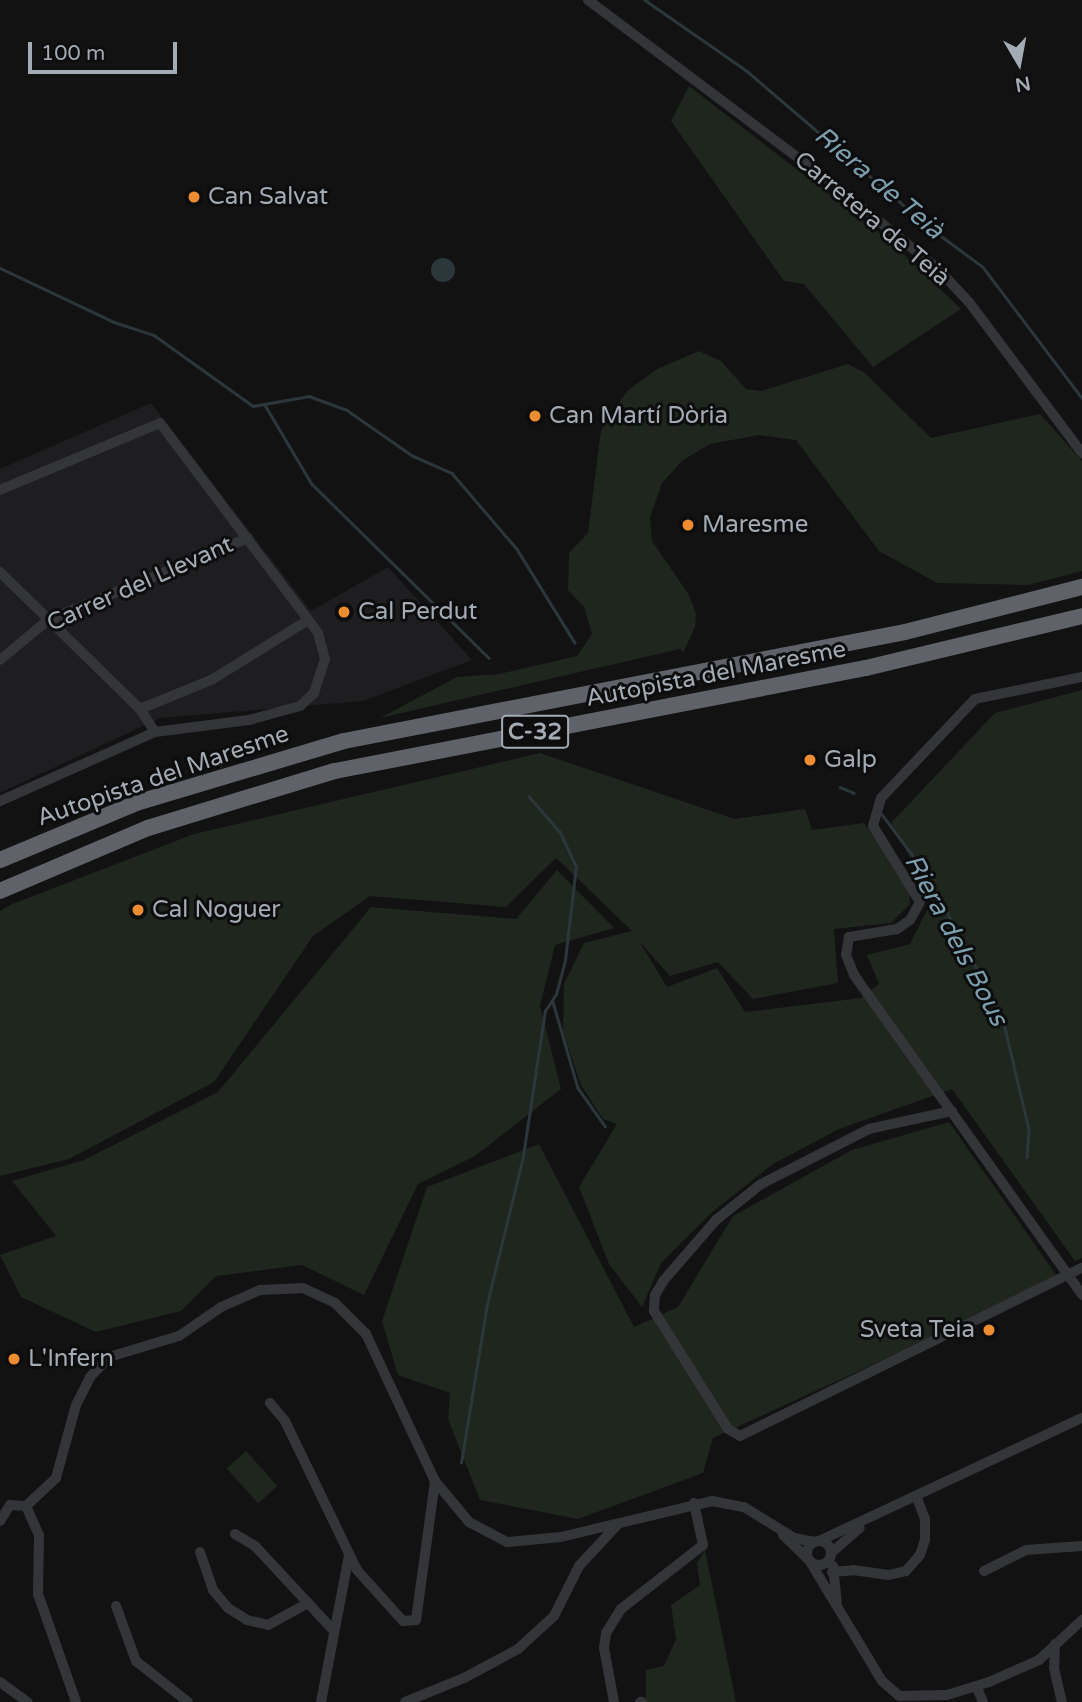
<!DOCTYPE html>
<html>
<head>
<meta charset="utf-8">
<style>
  body { margin:0 }
  #map { position:relative; width:1082px; height:1702px; overflow:hidden; background:#121213; font-family:"Varela Round",sans-serif }
  div>[style] { position:absolute }
  .built>* { inset:0; background:#1e1e20 }
  .green>* { inset:0; background:#1e261e; transform-origin:0 0 }
  .water>* { inset:0; background:#2c373b }
  .round { border-radius:50% }
  .stream>* { height:2.5px; margin:-1.25px; padding:0 1.25px; transform-origin:1.25px; border-radius:1.25px; background:#2c373b }
  .minor>* { height:10px; margin:-5px; padding:0 5px; transform-origin:5px; border-radius:5px; background:#333538 }
  .minor>.ring { margin:-5px; padding:0; box-sizing:content-box; background:none; border:10px solid #333538; border-radius:50% }
  .highway>* { height:16px; margin:-8px; padding:0 8px; transform-origin:8px; border-radius:8px; background:#5f6369 }
  .dots>* { width:19px; height:19px; translate:-50% -50%; box-sizing:border-box; border:4px solid #0d0d0e; border-radius:50% }
  span { translate:-50% -50%; white-space:nowrap; text-align:center; line-height:1.15; -webkit-text-stroke:6px #0d0d0e; paint-order:stroke }
  .shield-label span { padding:2px 5px; background:#0d0d0e; border:2px solid; border-radius:5px; -webkit-text-stroke-width:0 }
  .shield-label { font-size:23px; color:#a3abb4; font-weight:700 }
  .poi-label { font-size:24px; color:#a3abb4 }
  .left { translate:0 -50%; text-align:left }
  .right { translate:-100% -50%; text-align:right }
  .street-label { font-size:24px; color:#a3abb4 }
  .water-label { font-size:26px; color:#7b9fae; font-style:italic }
  .north { position:absolute; left:984px; top:28px; width:70px; height:70px; -webkit-text-stroke:5px #0d0d0e; paint-order:stroke; rotate:170deg; font-size:19px; font-weight:700; line-height:28px; text-align:center; color:#a3abb4 }
  .north::after { content:''; display:block; margin:auto; width:24px; height:32px; background:#a3abb4; clip-path:polygon(50% 0,100% 100%,50% 72%,0 100%) }
  .scale { position:absolute; left:28px; top:42px; width:149px; height:32px; box-sizing:border-box; border:4px solid #a3abb4; border-top:0; padding-left:9px; font-size:21px; line-height:24px; white-space:nowrap; color:#a3abb4; -webkit-text-stroke:5px #0d0d0e; paint-order:stroke }
</style>
</head>
<body>
<div id="map">
  <div class="built">
    <div style="clip-path:polygon(151px 403px,311px 611px,388px 567px,472px 660px,363px 701px,160px 718px,0 793px,0 469px)"></div>
  </div>
  <div class="green">
    <div style="clip-path:polygon(689px 86px,891px 242px,961px 309px,873px 367px,804px 284px,784px 281px,671px 121px)"></div>
    <div style="clip-path:polygon(699px 351px,721px 361px,746px 389px,761px 391px,848px 364px,865px 373px,931px 438px,1040px 414px,1082px 461px,1082px 571px,1028px 585px,937px 583px,879px 551px,796px 440px,759px 435px,710px 444px,683px 460px,662px 483px,650px 517px,652px 541px,689px 595px,696px 614px,695px 627px,683px 653px,680px 649px,380px 718px,457px 677px,499px 674px,577px 656px,592px 634px,584px 607px,568px 590px,569px 553px,588px 533px,601px 430px,627px 391px,657px 369px)"></div>
    <div style="clip-path:polygon(1082px 690px,1082px 1258px,1075px 1261px,952px 1089px,839px 1129px,773px 1164px,711px 1213px,661px 1263px,642px 1307px,609px 1264px,579px 1187px,617px 1124px,603px 1119px,581px 1085px,563px 1032px,564px 984px,584px 943px,632px 931px,556px 858px,506px 907px,370px 896px,313px 936px,214px 1082px,69px 1159px,0 1176px,0 911px,10px 905px,194px 834px,540px 753px,735px 819px,805px 809px,812px 830px,864px 823px,909px 887px,910px 904px,891px 923px,834px 929px,838px 983px,753px 999px,718px 962px,670px 976px,639px 941px,667px 987px,717px 968px,745px 1012px,861px 998px,879px 984px,867px 955px,910px 944px,933px 898px,891px 823px,995px 713px)"></div>
    <div style="clip-path:polygon(557px 870px,614px 928px,555px 945px,540px 1006px,561px 1089px,475px 1156px,418px 1184px,364px 1295px,302px 1265px,216px 1276px,181px 1311px,96px 1332px,21px 1297px,0 1255px,56px 1236px,12px 1181px,84px 1160px,218px 1092px,371px 907px,516px 919px)"></div>
    <div style="clip-path:polygon(949px 1122px,1059px 1279px,713px 1438px,703px 1473px,578px 1519px,480px 1500px,448px 1419px,450px 1393px,398px 1375px,382px 1321px,427px 1187px,539px 1144px,634px 1327px,678px 1307px,733px 1216px,852px 1150px)"></div>
    <div style="left:246px;top:1451px;width:47px;height:26px;rotate:48deg"></div>
    <div style="clip-path:polygon(705px 1550px,736px 1702px,646px 1702px,646px 1670px,664px 1666px,676px 1639px,671px 1605px,700px 1585px,697px 1563px)"></div>
  </div>
  <div class="water">
    <div class="round" style="left:431px;top:258px;width:24px;height:24px"></div>
  </div>
  <div class="stream">
    <div style="left:645px;top:0;width:124px;rotate:34.8deg"></div>
    <div style="left:747px;top:71px;width:240px;rotate:40.6deg"></div>
    <div style="left:929px;top:227px;width:67px;rotate:36.5deg"></div>
    <div style="left:983px;top:267px;width:164px;rotate:52.9deg"></div>
    <div style="left:0;top:268px;width:126px;rotate:25.3deg"></div>
    <div style="left:114px;top:322px;width:42px;rotate:18deg"></div>
    <div style="left:154px;top:335px;width:122px;rotate:35.6deg"></div>
    <div style="left:253px;top:406px;width:57px;rotate:-10.1deg"></div>
    <div style="left:309px;top:396px;width:40px;rotate:20.2deg"></div>
    <div style="left:347px;top:410px;width:80px;rotate:34.9deg"></div>
    <div style="left:413px;top:456px;width:43px;rotate:23.6deg"></div>
    <div style="left:452px;top:473px;width:100px;rotate:49.5deg"></div>
    <div style="left:517px;top:549px;width:110px;rotate:58.3deg"></div>
    <div style="left:265px;top:405px;width:92px;rotate:59.3deg"></div>
    <div style="left:312px;top:484px;width:248px;rotate:44.5deg"></div>
    <div style="left:840px;top:787px;width:15px;rotate:23deg"></div>
    <div style="left:881px;top:813px;width:79px;rotate:53.3deg"></div>
    <div style="left:928px;top:876px;width:161px;rotate:62.3deg"></div>
    <div style="left:1003px;top:1019px;width:114px;rotate:76.8deg"></div>
    <div style="left:1029px;top:1130px;width:27px;rotate:94deg"></div>
    <div style="left:553px;top:1002px;width:90px;rotate:73.8deg"></div>
    <div style="left:578px;top:1088px;width:47px;rotate:54.6deg"></div>
    <div style="left:461px;top:1463px;width:161px;rotate:-80.7deg"></div>
    <div style="left:487px;top:1304px;width:152px;rotate:-76.3deg"></div>
    <div style="left:523px;top:1156px;width:147px;rotate:-81.4deg"></div>
    <div style="left:545px;top:1011px;width:20px;rotate:-57deg"></div>
    <div style="left:556px;top:994px;width:35px;rotate:-75deg"></div>
    <div style="left:565px;top:960px;width:94px;rotate:-83.3deg"></div>
    <div style="left:576px;top:867px;width:38px;rotate:-115deg"></div>
    <div style="left:560px;top:833px;width:48px;rotate:-130.7deg"></div>
  </div>
  <div class="minor">
    <div style="left:588px;top:0;width:300px;rotate:36.9deg"></div>
    <div style="left:828px;top:180px;width:141px;rotate:39deg"></div>
    <div style="left:938px;top:269px;width:45px;rotate:46.8deg"></div>
    <div style="left:969px;top:302px;width:189px;rotate:53.2deg"></div>
    <div style="left:0;top:490px;width:173px;rotate:-22.7deg"></div>
    <div style="left:160px;top:423px;width:263px;rotate:53deg"></div>
    <div style="left:318px;top:633px;width:27px;rotate:75deg"></div>
    <div style="left:325px;top:659px;width:36px;rotate:108deg"></div>
    <div style="left:314px;top:693px;width:19px;rotate:137deg"></div>
    <div style="left:300px;top:706px;width:53px;rotate:164.6deg"></div>
    <div style="left:249px;top:720px;width:95px;rotate:172.7deg"></div>
    <div style="left:155px;top:732px;width:170px;rotate:156deg"></div>
    <div style="left:0;top:572px;width:196px;rotate:44.4deg"></div>
    <div style="left:140px;top:709px;width:27px;rotate:57deg"></div>
    <div style="left:0;top:660px;width:62px;rotate:-39.8deg"></div>
    <div style="left:48px;top:620px;width:216px;rotate:-22.3deg"></div>
    <div style="left:1082px;top:677px;width:109px;rotate:168.4deg"></div>
    <div style="left:975px;top:699px;width:137px;rotate:133.5deg"></div>
    <div style="left:881px;top:798px;width:29px;rotate:106deg"></div>
    <div style="left:873px;top:826px;width:89px;rotate:58.3deg"></div>
    <div style="left:920px;top:902px;width:21px;rotate:119deg"></div>
    <div style="left:910px;top:920px;width:16px;rotate:145deg"></div>
    <div style="left:897px;top:929px;width:49px;rotate:170.5deg"></div>
    <div style="left:849px;top:937px;width:18px;rotate:99deg"></div>
    <div style="left:846px;top:955px;width:22px;rotate:68deg"></div>
    <div style="left:854px;top:975px;width:393px;rotate:54.5deg"></div>
    <div style="left:140px;top:709px;width:79px;rotate:-22.3deg"></div>
    <div style="left:213px;top:679px;width:112px;rotate:-31.8deg"></div>
    <div style="left:952px;top:1111px;width:85px;rotate:167.8deg"></div>
    <div style="left:869px;top:1129px;width:121px;rotate:153deg"></div>
    <div style="left:761px;top:1184px;width:58px;rotate:141.3deg"></div>
    <div style="left:716px;top:1220px;width:79px;rotate:130.9deg"></div>
    <div style="left:664px;top:1280px;width:17px;rotate:121deg"></div>
    <div style="left:655px;top:1295px;width:16px;rotate:94deg"></div>
    <div style="left:654px;top:1311px;width:139px;rotate:57.9deg"></div>
    <div style="left:728px;top:1429px;width:14px;rotate:30deg"></div>
    <div style="left:740px;top:1436px;width:381px;rotate:-26.2deg"></div>
    <div style="left:270px;top:1403px;width:23px;rotate:50deg"></div>
    <div style="left:285px;top:1421px;width:165px;rotate:64.2deg"></div>
    <div style="left:357px;top:1570px;width:69px;rotate:48deg"></div>
    <div style="left:403px;top:1621px;width:13px;rotate:-4deg"></div>
    <div style="left:416px;top:1620px;width:140px;rotate:-82.2deg"></div>
    <div style="left:26px;top:1506px;width:41px;rotate:-43deg"></div>
    <div style="left:56px;top:1478px;width:76px;rotate:-74.7deg"></div>
    <div style="left:76px;top:1405px;width:31px;rotate:-63deg"></div>
    <div style="left:90px;top:1377px;width:28px;rotate:-46deg"></div>
    <div style="left:109px;top:1357px;width:73px;rotate:-16.7deg"></div>
    <div style="left:179px;top:1336px;width:51px;rotate:-34.6deg"></div>
    <div style="left:221px;top:1307px;width:43px;rotate:-23.6deg"></div>
    <div style="left:260px;top:1290px;width:43px;rotate:-2.7deg"></div>
    <div style="left:303px;top:1288px;width:35px;rotate:25deg"></div>
    <div style="left:335px;top:1303px;width:44px;rotate:45deg"></div>
    <div style="left:366px;top:1334px;width:162px;rotate:64.9deg"></div>
    <div style="left:435px;top:1481px;width:53px;rotate:50.3deg"></div>
    <div style="left:469px;top:1522px;width:43px;rotate:27.8deg"></div>
    <div style="left:507px;top:1542px;width:54px;rotate:-5.3deg"></div>
    <div style="left:561px;top:1537px;width:155px;rotate:-13.4deg"></div>
    <div style="left:712px;top:1501px;width:33px;rotate:11deg"></div>
    <div style="left:744px;top:1507px;width:59px;rotate:31.8deg"></div>
    <div style="left:794px;top:1538px;width:21px;rotate:11deg"></div>
    <div style="left:0;top:1521px;width:19px;rotate:-58deg"></div>
    <div style="left:10px;top:1505px;width:16px;rotate:4deg"></div>
    <div style="left:26px;top:1506px;width:32px;rotate:66deg"></div>
    <div style="left:39px;top:1535px;width:59px;rotate:91deg"></div>
    <div style="left:38px;top:1594px;width:114px;rotate:70.6deg"></div>
    <div style="left:235px;top:1534px;width:23px;rotate:31deg"></div>
    <div style="left:255px;top:1546px;width:116px;rotate:47.1deg"></div>
    <div style="left:783px;top:1535px;width:35px;rotate:44deg"></div>
    <div class="ring" style="left:807px;top:1541px;width:14px;height:14px"></div>
    <div style="left:819px;top:1541px;width:290px;rotate:-25.1deg"></div>
    <div style="left:200px;top:1552px;width:40px;rotate:71.1deg"></div>
    <div style="left:213px;top:1590px;width:23px;rotate:50deg"></div>
    <div style="left:228px;top:1608px;width:22px;rotate:32deg"></div>
    <div style="left:247px;top:1620px;width:22px;rotate:13deg"></div>
    <div style="left:268px;top:1625px;width:46px;rotate:-28.8deg"></div>
    <div style="left:831px;top:1553px;width:38px;rotate:-41deg"></div>
    <div style="left:809px;top:1560px;width:141px;rotate:58.9deg"></div>
    <div style="left:882px;top:1681px;width:23px;rotate:41deg"></div>
    <div style="left:899px;top:1696px;width:48px;rotate:-1.2deg"></div>
    <div style="left:947px;top:1695px;width:44px;rotate:-17.2deg"></div>
    <div style="left:989px;top:1682px;width:55px;rotate:-23.7deg"></div>
    <div style="left:1039px;top:1660px;width:59px;rotate:-42.9deg"></div>
    <div style="left:833px;top:1566px;width:36px;rotate:84deg"></div>
    <div style="left:984px;top:1571px;width:47px;rotate:-26.6deg"></div>
    <div style="left:1026px;top:1550px;width:56px;rotate:-4.1deg"></div>
    <div style="left:832px;top:1572px;width:21px;rotate:-5deg"></div>
    <div style="left:853px;top:1570px;width:36px;rotate:8deg"></div>
    <div style="left:889px;top:1575px;width:17px;rotate:-13deg"></div>
    <div style="left:906px;top:1571px;width:21px;rotate:-49deg"></div>
    <div style="left:920px;top:1555px;width:16px;rotate:-72deg"></div>
    <div style="left:925px;top:1540px;width:21px;rotate:-90deg"></div>
    <div style="left:925px;top:1519px;width:22px;rotate:-111deg"></div>
    <div style="left:116px;top:1606px;width:59px;rotate:70deg"></div>
    <div style="left:136px;top:1661px;width:66px;rotate:38.3deg"></div>
    <div style="left:1055px;top:1644px;width:24px;rotate:92deg"></div>
    <div style="left:1054px;top:1668px;width:35px;rotate:77deg"></div>
    <div style="left:0;top:1682px;width:34px;rotate:36deg"></div>
    <div style="left:976px;top:1686px;width:17px;rotate:66deg"></div>
    <div style="left:321px;top:1702px;width:150px;rotate:-79.2deg"></div>
    <div style="left:405px;top:1702px;width:64px;rotate:-22.1deg"></div>
    <div style="left:464px;top:1678px;width:61px;rotate:-28.2deg"></div>
    <div style="left:518px;top:1649px;width:49px;rotate:-42.5deg"></div>
    <div style="left:554px;top:1616px;width:56px;rotate:-63.4deg"></div>
    <div style="left:579px;top:1566px;width:57px;rotate:-47.1deg"></div>
    <div style="left:614px;top:1702px;width:55px;rotate:-100.5deg"></div>
    <div style="left:604px;top:1648px;width:15px;rotate:-82deg"></div>
    <div style="left:606px;top:1633px;width:28px;rotate:-58deg"></div>
    <div style="left:621px;top:1609px;width:104px;rotate:-38deg"></div>
    <div style="left:703px;top:1545px;width:43px;rotate:-102.1deg"></div>
    <div style="left:640px;top:1702px;width:2px"></div>
  </div>
  <div class="highway">
    <div style="left:0;top:860px;width:147px;rotate:-22.7deg"></div>
    <div style="left:136px;top:803px;width:217px;rotate:-16.6deg"></div>
    <div style="left:344px;top:741px;width:571px;rotate:-11deg"></div>
    <div style="left:905px;top:632px;width:183px;rotate:-14.3deg"></div>
    <div style="left:0;top:891px;width:161px;rotate:-23.1deg"></div>
    <div style="left:148px;top:828px;width:195px;rotate:-17deg"></div>
    <div style="left:335px;top:771px;width:541px;rotate:-10.98deg"></div>
    <div style="left:866px;top:668px;width:222px;rotate:-13.5deg"></div>
  </div>
  <div class="dots">
    <div style="left:194px;top:197px;background:#ed8c30"></div>
    <div style="left:535px;top:416px;background:#ed8c30"></div>
    <div style="left:688px;top:525px;background:#ed8c30"></div>
    <div style="left:344px;top:612px;background:#ed8c30"></div>
    <div style="left:810px;top:760px;background:#ed8c30"></div>
    <div style="left:138px;top:910px;background:#ed8c30"></div>
    <div style="left:989px;top:1330px;background:#ed8c30"></div>
    <div style="left:14px;top:1359px;background:#ed8c30"></div>
  </div>
  <div class="shield-label">
    <span style="left:535px;top:732px">C-32</span>
  </div>
  <div class="poi-label">
    <span class="left" style="left:208px;top:197px">Can Salvat</span>
    <span class="left" style="left:549px;top:416px">Can Martí Dòria</span>
    <span class="left" style="left:702px;top:525px">Maresme</span>
    <span class="left" style="left:358px;top:612px">Cal Perdut</span>
    <span class="left" style="left:824px;top:760px">Galp</span>
    <span class="left" style="left:152px;top:910px">Cal Noguer</span>
    <span class="right" style="left:975px;top:1330px">Sveta Teia</span>
    <span class="left" style="left:28px;top:1359px">L'Infern</span>
  </div>
  <div class="street-label">
    <span style="left:872px;top:219px;rotate:40deg">Carretera de Teià</span>
    <span style="left:140px;top:584px;rotate:-24deg">Carrer del Llevant</span>
    <span style="left:716px;top:674px;rotate:-11deg">Autopista del Maresme</span>
    <span style="left:163px;top:776px;rotate:-19deg">Autopista del Maresme</span>
  </div>
  <div class="water-label">
    <span style="left:879px;top:183px;rotate:40deg">Riera de Teià</span>
    <span style="left:956px;top:940px;rotate:62deg">Riera dels Bous</span>
  </div>
  <div class="north">N</div>
  <div class="scale">100 m</div>
</div>
</body>
</html>
